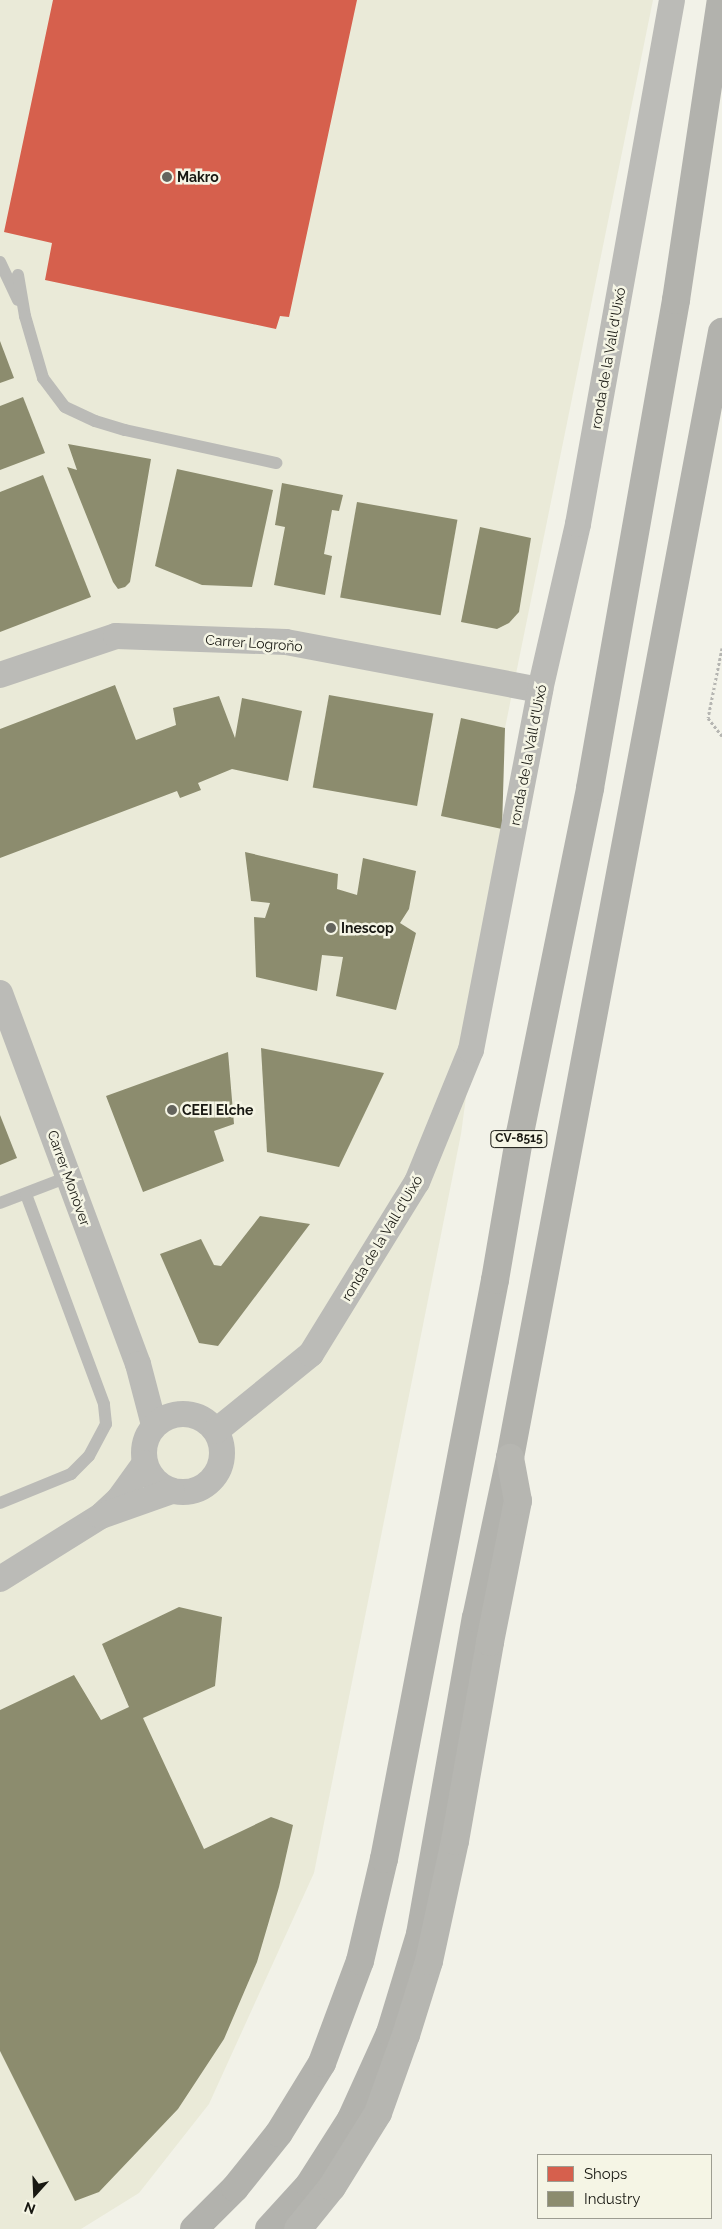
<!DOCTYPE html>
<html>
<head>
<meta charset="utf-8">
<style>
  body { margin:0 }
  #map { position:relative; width:722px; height:2229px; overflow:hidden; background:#f2f2e8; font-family:Raleway,sans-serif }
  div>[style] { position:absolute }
  .built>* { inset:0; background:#eaead8 }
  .shops>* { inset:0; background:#d6604d }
  .industry>* { inset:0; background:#8c8c6e; transform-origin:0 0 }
  .path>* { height:3px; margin-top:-1.5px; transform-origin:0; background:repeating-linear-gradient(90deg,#b6b6b2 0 2.5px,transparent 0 5px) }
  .service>* { height:12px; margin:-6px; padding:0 6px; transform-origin:6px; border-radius:6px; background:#bbbbb7 }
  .minor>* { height:26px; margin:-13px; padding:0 13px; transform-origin:13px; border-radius:13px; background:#bbbbb7 }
  .minor>.ring { margin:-13px; padding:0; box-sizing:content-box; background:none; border:26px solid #bbbbb7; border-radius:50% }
  .primary>* { height:28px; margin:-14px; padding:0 14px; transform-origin:14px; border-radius:14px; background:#b2b2ad }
  .motorway>* { height:28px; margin:-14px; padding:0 14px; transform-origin:14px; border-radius:14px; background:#b6b6b1 }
  .dots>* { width:14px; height:14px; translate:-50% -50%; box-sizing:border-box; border:2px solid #f5f5e5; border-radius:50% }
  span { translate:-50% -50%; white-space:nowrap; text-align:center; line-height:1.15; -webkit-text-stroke:5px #f5f5e5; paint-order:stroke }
  .shield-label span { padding:1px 4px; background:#f5f5e5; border:1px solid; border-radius:4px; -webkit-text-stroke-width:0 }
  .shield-label { font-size:12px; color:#181812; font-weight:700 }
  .poi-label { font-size:14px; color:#181812; font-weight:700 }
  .left { translate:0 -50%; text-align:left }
  .street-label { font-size:14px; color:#181812 }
  .legend { position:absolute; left:537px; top:2154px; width:175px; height:65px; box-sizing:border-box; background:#f5f5e5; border:1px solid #9d9d91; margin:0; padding:6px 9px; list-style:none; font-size:15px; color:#181812 }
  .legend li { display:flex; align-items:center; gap:10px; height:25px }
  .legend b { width:25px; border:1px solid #9d9d91 }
  .north { position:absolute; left:10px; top:2169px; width:50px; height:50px; -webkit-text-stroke:4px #f5f5e5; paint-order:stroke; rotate:200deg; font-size:14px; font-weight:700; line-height:20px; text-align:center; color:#181812 }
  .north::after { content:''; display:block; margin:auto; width:18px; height:22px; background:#181812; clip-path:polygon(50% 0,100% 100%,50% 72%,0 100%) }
</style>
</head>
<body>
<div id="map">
  <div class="built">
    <div style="clip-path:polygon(0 0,653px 0,505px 728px,493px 799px,502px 829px,461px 1134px,314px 1873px,209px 2104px,139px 2193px,81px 2229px,0 2229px)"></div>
  </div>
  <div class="shops">
    <div style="clip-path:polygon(53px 0,357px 0,289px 317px,280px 316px,276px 329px,45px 280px,52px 243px,4px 232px)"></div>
  </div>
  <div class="industry">
    <div style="clip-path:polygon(0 341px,14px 378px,0 383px)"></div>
    <div style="clip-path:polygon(23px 397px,45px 453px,0 470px,0 406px)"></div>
    <div style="clip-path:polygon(68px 444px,151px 459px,130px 582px,125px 587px,118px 589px,113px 582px,67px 467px,77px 470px)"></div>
    <div style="clip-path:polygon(177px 469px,273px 490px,252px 587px,202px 585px,155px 566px)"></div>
    <div style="clip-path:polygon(43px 475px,91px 597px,0 632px,0 492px)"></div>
    <div style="clip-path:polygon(282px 483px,343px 495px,339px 511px,332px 510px,324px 554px,332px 556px,325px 595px,274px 585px,285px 527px,275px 525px)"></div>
    <div style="left:357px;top:502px;width:102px;height:97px;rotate:10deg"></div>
    <div style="clip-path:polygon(480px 527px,531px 538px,519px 612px,509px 623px,497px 629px,461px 622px)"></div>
    <div style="clip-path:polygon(115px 685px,136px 740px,176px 725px,173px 708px,219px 696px,235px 738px,242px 698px,302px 711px,288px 781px,232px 769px,198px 783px,201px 790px,180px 798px,177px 791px,0 858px,0 729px)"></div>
    <div style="left:329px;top:695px;width:106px;height:94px;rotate:10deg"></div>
    <div style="clip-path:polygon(461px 718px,505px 728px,502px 829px,441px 816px)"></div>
    <div style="clip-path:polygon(245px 852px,338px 874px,337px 889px,357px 895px,363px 858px,416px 871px,409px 909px,400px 923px,416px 933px,396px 1010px,336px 996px,343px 957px,322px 955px,317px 991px,256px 977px,254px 917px,265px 918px,270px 903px,251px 901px)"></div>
    <div style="clip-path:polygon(261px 1048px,384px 1073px,339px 1167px,267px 1152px)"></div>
    <div style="clip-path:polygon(228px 1052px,234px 1124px,214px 1131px,224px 1161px,143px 1192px,106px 1096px)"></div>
    <div style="clip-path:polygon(0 1115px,17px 1158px,0 1165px)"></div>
    <div style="clip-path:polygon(260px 1216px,310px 1224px,218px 1346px,199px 1343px,160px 1254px,201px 1239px,214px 1265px,221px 1266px)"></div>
    <div style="clip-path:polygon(179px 1607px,222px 1617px,215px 1686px,143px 1718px,204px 1849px,271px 1817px,293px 1825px,279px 1887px,257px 1962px,224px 2039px,178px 2109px,99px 2192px,75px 2201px,0 2051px,0 1710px,74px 1675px,101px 1720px,129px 1707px,102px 1644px)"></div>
  </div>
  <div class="path">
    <div style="left:722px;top:648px;width:71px;rotate:101.3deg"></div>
    <div style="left:708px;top:718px;width:23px;rotate:52deg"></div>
  </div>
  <div class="service">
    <div style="left:0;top:262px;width:42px;rotate:64.7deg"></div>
    <div style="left:18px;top:275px;width:42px;rotate:80.3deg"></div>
    <div style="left:25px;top:316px;width:65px;rotate:73.8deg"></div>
    <div style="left:43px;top:378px;width:36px;rotate:53deg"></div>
    <div style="left:65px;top:407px;width:33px;rotate:25deg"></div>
    <div style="left:95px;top:421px;width:31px;rotate:17deg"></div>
    <div style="left:125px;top:430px;width:155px;rotate:12.3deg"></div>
    <div style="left:0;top:1203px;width:73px;rotate:-20.9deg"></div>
    <div style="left:0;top:1503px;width:77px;rotate:-22.2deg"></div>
    <div style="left:71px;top:1474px;width:25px;rotate:-45deg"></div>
    <div style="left:89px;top:1456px;width:36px;rotate:-62deg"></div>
    <div style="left:106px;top:1424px;width:20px;rotate:-96deg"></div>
    <div style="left:104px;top:1404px;width:224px;rotate:-110.4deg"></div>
  </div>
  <div class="minor">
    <div style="left:0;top:675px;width:122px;rotate:-18.6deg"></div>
    <div style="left:116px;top:636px;width:170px;rotate:2deg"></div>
    <div style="left:286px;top:642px;width:258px;rotate:10.7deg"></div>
    <div style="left:0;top:993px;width:396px;rotate:69.6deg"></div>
    <div style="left:138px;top:1364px;width:63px;rotate:75.3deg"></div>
    <div class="ring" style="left:144px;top:1414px;width:52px;height:52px"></div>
    <div style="left:216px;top:1431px;width:122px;rotate:-39deg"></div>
    <div style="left:311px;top:1354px;width:202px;rotate:-58.4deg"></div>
    <div style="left:417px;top:1182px;width:143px;rotate:-67.8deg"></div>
    <div style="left:471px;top:1050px;width:367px;rotate:-79.1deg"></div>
    <div style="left:540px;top:690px;width:170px;rotate:-77.1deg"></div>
    <div style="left:578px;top:524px;width:532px;rotate:-79.83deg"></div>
    <div style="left:103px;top:1514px;width:22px;rotate:-43deg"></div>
    <div style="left:119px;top:1499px;width:44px;rotate:-54.2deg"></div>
    <div style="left:0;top:1579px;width:119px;rotate:-32deg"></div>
    <div style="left:101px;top:1516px;width:75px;rotate:-19.4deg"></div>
  </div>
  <div class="primary">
    <div style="left:194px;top:2229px;width:58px;rotate:-45deg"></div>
    <div style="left:235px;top:2188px;width:70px;rotate:-51.3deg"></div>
    <div style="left:279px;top:2133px;width:82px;rotate:-58.4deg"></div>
    <div style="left:322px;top:2063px;width:109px;rotate:-69.6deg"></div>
    <div style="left:360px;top:1961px;width:105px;rotate:-76.8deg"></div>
    <div style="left:384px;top:1859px;width:590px;rotate:-79.15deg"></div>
    <div style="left:495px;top:1280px;width:149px;rotate:-80.3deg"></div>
    <div style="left:520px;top:1133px;width:352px;rotate:-78.5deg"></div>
    <div style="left:590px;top:788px;width:496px;rotate:-80deg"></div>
    <div style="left:676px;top:300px;width:303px;rotate:-81.5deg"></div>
    <div style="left:269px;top:2229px;width:59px;rotate:-47.7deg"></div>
    <div style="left:309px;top:2185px;width:78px;rotate:-57.5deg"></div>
    <div style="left:351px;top:2119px;width:94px;rotate:-65.6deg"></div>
    <div style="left:390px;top:2033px;width:103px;rotate:-73.1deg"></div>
    <div style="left:420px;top:1934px;width:321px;rotate:-80deg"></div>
    <div style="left:476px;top:1618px;width:164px;rotate:-78deg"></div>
    <div style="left:510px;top:1458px;width:1146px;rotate:-79.34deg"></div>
  </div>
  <div class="motorway">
    <div style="left:298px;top:2229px;width:54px;rotate:-51deg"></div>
    <div style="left:332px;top:2187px;width:87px;rotate:-58.1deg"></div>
    <div style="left:378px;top:2113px;width:83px;rotate:-70.3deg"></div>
    <div style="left:406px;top:2035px;width:77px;rotate:-72.7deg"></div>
    <div style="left:429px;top:1961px;width:123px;rotate:-77.8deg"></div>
    <div style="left:455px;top:1841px;width:202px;rotate:-80deg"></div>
    <div style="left:490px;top:1642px;width:144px;rotate:-78.8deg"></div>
    <div style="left:518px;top:1501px;width:44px;rotate:-100.5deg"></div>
  </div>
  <div class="dots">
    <div style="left:167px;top:177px;background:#64645d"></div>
    <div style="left:331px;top:928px;background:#64645d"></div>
    <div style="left:172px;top:1110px;background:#64645d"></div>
  </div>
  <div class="shield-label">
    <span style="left:519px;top:1139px">CV-8515</span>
  </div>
  <div class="poi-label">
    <span class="left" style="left:177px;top:177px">Makro</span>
    <span class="left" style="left:341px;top:928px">Inescop</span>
    <span class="left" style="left:182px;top:1110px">CEEI Elche</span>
  </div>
  <div class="street-label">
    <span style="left:608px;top:358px;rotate:-80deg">ronda de la Vall d'Uixó</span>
    <span style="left:254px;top:643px;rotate:4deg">Carrer Logroño</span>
    <span style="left:528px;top:755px;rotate:-79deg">ronda de la Vall d'Uixó</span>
    <span style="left:69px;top:1178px;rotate:70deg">Carrer Monòver</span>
    <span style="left:382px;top:1238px;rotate:-59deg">ronda de la Vall d'Uixó</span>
  </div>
  <ul class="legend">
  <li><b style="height:14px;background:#d6604d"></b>Shops</li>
  <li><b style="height:14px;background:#8c8c6e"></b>Industry</li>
  </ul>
  <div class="north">N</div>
</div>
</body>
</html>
